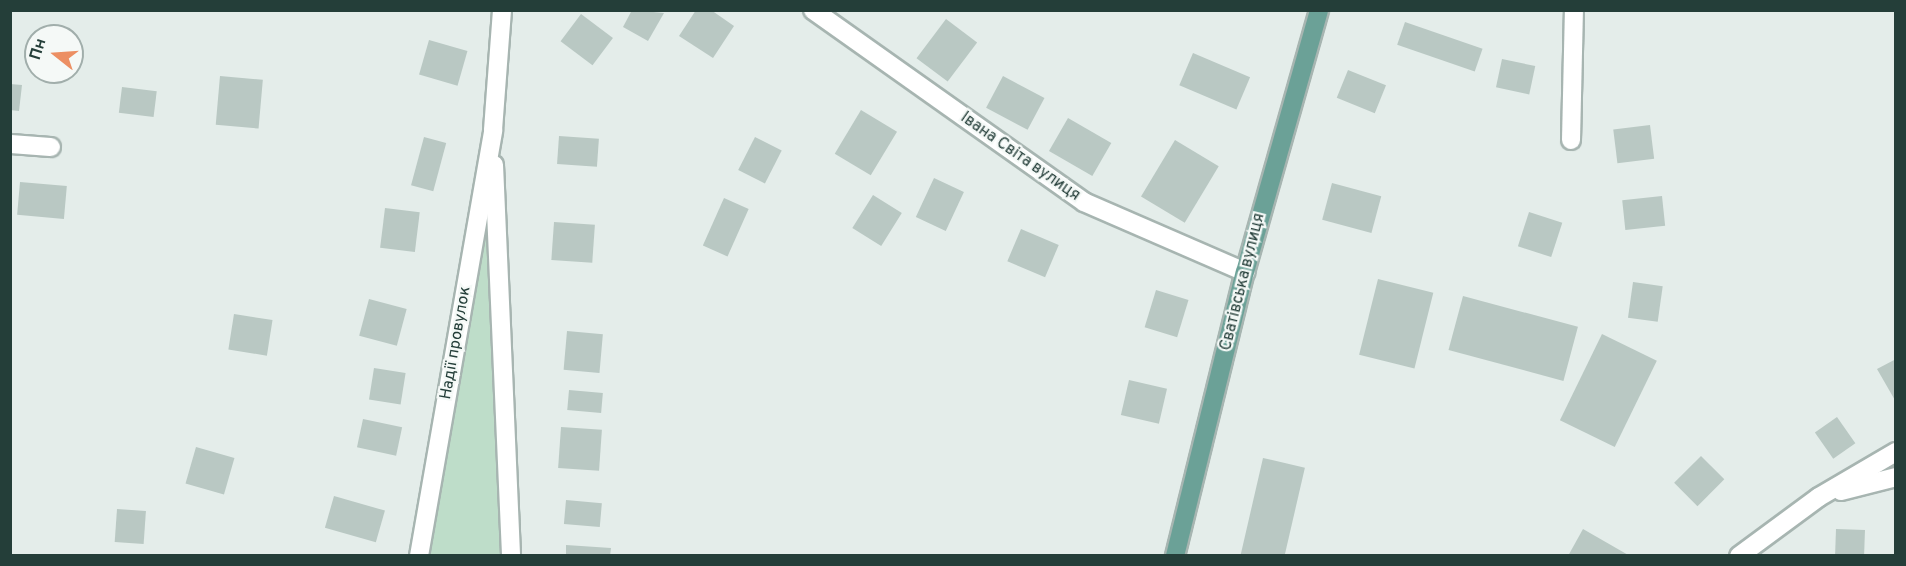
<!DOCTYPE html>
<html>
<head>
<meta charset="utf-8">
<style>
  body { margin:0 }
  #map { position:relative; width:1906px; height:566px; overflow:hidden; background:#e4edea; font-family:Overpass,sans-serif }
  div>[style] { position:absolute }
  .green>* { inset:0; background:#beddc9 }
  .building>* { inset:0; background:#b9c8c3; transform-origin:0 0 }
  .roads { filter:drop-shadow(2px 0 #a7b5b1) drop-shadow(-2px 0 #a7b5b1) drop-shadow(0 2px #a7b5b1) drop-shadow(0 -2px #a7b5b1) }
  .minor>* { height:18px; margin:-9px; padding:0 9px; transform-origin:9px; border-radius:9px; background:#fff }
  .tertiary>* { height:18px; margin:-9px; padding:0 9px; transform-origin:9px; border-radius:9px; background:#fff }
  .primary>* { height:18px; margin:-9px; padding:0 9px; transform-origin:9px; border-radius:9px; background:#6ba197 }
  span { translate:-50% -50%; white-space:nowrap; text-align:center; line-height:1.15; -webkit-text-stroke:4.5px #f5f9f7; paint-order:stroke }
  .street-label { font-size:16px; color:#243e39 }
  .frame { position:absolute; inset:0; border:12px solid #243e39; pointer-events:none }
  .north { position:absolute; left:24px; top:24px; width:60px; height:60px; box-sizing:border-box; background:#f5f9f7; border:2px solid #a1aeab; border-radius:50%; rotate:287deg; font-size:16px; font-weight:700; line-height:24px; text-align:center; color:#243e39 }
  .north::after { content:''; display:block; margin:auto; width:21px; height:27px; background:#ec8f63; clip-path:polygon(50% 0,100% 100%,50% 72%,0 100%) }
</style>
</head>
<body>
<div id="map">
  <div class="green">
    <div style="clip-path:polygon(493px 130px,511px 555px,419px 555px)"></div>
  </div>
  <div class="building">
    <div style="clip-path:polygon(632px 10px,664px 13px,648px 41px,623px 27px)"></div>
    <div style="clip-path:polygon(696px 10px,711px 10px,734px 26px,713px 58px,679px 36px)"></div>
    <div style="left:581px;top:14px;width:40px;height:34px;rotate:37deg"></div>
    <div style="left:946px;top:19px;width:39px;height:49px;rotate:37deg"></div>
    <div style="left:1405px;top:22px;width:82px;height:24px;rotate:19deg"></div>
    <div style="left:429px;top:40px;width:40px;height:36px;rotate:16deg"></div>
    <div style="left:1193px;top:53px;width:62px;height:35px;rotate:23deg"></div>
    <div style="left:1502px;top:59px;width:34px;height:29px;rotate:12deg"></div>
    <div style="left:1348px;top:70px;width:41px;height:30px;rotate:22deg"></div>
    <div style="left:220px;top:76px;width:43px;height:49px;rotate:5deg"></div>
    <div style="left:1003px;top:76px;width:47px;height:36px;rotate:28deg"></div>
    <div style="clip-path:polygon(10px 84px,22px 85px,19px 111px,10px 110px)"></div>
    <div style="left:122px;top:87px;width:35px;height:26px;rotate:7deg"></div>
    <div style="left:861px;top:110px;width:42px;height:51px;rotate:31deg"></div>
    <div style="left:1068px;top:118px;width:50px;height:38px;rotate:30deg"></div>
    <div style="left:1650px;top:125px;width:34px;height:37px;rotate:83deg"></div>
    <div style="left:559px;top:136px;width:40px;height:28px;rotate:4deg"></div>
    <div style="left:424px;top:137px;width:23px;height:50px;rotate:15deg"></div>
    <div style="left:755px;top:137px;width:30px;height:37px;rotate:27deg"></div>
    <div style="left:1175px;top:140px;width:51px;height:66px;rotate:31deg"></div>
    <div style="left:934px;top:178px;width:33px;height:43px;rotate:25deg"></div>
    <div style="left:20px;top:182px;width:47px;height:33px;rotate:5deg"></div>
    <div style="left:1332px;top:183px;width:51px;height:38px;rotate:15deg"></div>
    <div style="left:873px;top:195px;width:34px;height:39px;rotate:32deg"></div>
    <div style="left:1662px;top:196px;width:30px;height:40px;rotate:84deg"></div>
    <div style="left:724px;top:198px;width:27px;height:52px;rotate:24deg"></div>
    <div style="left:385px;top:208px;width:35px;height:40px;rotate:7deg"></div>
    <div style="left:1529px;top:212px;width:35px;height:36px;rotate:18deg"></div>
    <div style="left:554px;top:222px;width:41px;height:38px;rotate:4deg"></div>
    <div style="left:1021px;top:229px;width:41px;height:35px;rotate:23deg"></div>
    <div style="left:1378px;top:279px;width:57px;height:78px;rotate:14deg"></div>
    <div style="left:1633px;top:282px;width:30px;height:36px;rotate:8deg"></div>
    <div style="left:1156px;top:290px;width:34px;height:39px;rotate:17deg"></div>
    <div style="left:1463px;top:296px;width:119px;height:56px;rotate:15deg"></div>
    <div style="left:369px;top:299px;width:39px;height:38px;rotate:15deg"></div>
    <div style="left:234px;top:314px;width:39px;height:36px;rotate:9deg"></div>
    <div style="left:567px;top:331px;width:36px;height:39px;rotate:5deg"></div>
    <div style="left:1602px;top:334px;width:61px;height:96px;rotate:26deg"></div>
    <div style="clip-path:polygon(1896px 359px,1896px 402px,1877px 369px)"></div>
    <div style="left:374px;top:368px;width:32px;height:32px;rotate:9deg"></div>
    <div style="left:1129px;top:380px;width:39px;height:36px;rotate:13deg"></div>
    <div style="left:569px;top:390px;width:34px;height:20px;rotate:5deg"></div>
    <div style="left:1837px;top:417px;width:32px;height:27px;rotate:55deg"></div>
    <div style="left:363px;top:419px;width:40px;height:29px;rotate:12deg"></div>
    <div style="left:561px;top:427px;width:41px;height:41px;rotate:4deg"></div>
    <div style="left:196px;top:447px;width:40px;height:38px;rotate:16deg"></div>
    <div style="left:1701px;top:456px;width:33px;height:38px;rotate:45deg"></div>
    <div style="left:1263px;top:458px;width:43px;height:101px;rotate:13deg"></div>
    <div style="left:334px;top:496px;width:53px;height:33px;rotate:16deg"></div>
    <div style="left:566px;top:500px;width:36px;height:24px;rotate:5deg"></div>
    <div style="left:117px;top:509px;width:29px;height:33px;rotate:4deg"></div>
    <div style="clip-path:polygon(1583px 529px,1630px 556px,1568px 556px)"></div>
    <div style="left:1836px;top:529px;width:29px;height:27px;rotate:2deg"></div>
    <div style="clip-path:polygon(566px 545px,611px 548px,610px 556px,566px 556px)"></div>
  </div>
  <div class="roads">
    <div class="minor">
      <div style="left:1571px;top:140px;width:130px;rotate:-88.7deg"></div>
      <div style="left:10px;top:144px;width:41px;rotate:4.2deg"></div>
      <div style="left:494px;top:165px;width:391px;rotate:87.5deg"></div>
      <div style="left:1841px;top:491px;width:57px;rotate:-14.3deg"></div>
      <div style="left:419px;top:556px;width:432px;rotate:-80.1deg"></div>
      <div style="left:493px;top:130px;width:120px;rotate:-85.7deg"></div>
      <div style="left:1739px;top:556px;width:99px;rotate:-36.4deg"></div>
      <div style="left:1819px;top:497px;width:89px;rotate:-30.3deg"></div>
    </div>
    <div class="tertiary">
      <div style="left:813px;top:10px;width:332px;rotate:35.3deg"></div>
      <div style="left:1084px;top:202px;width:176px;rotate:23.5deg"></div>
    </div>
    <div class="primary">
      <div style="left:1175px;top:556px;width:292px;rotate:-76.2deg"></div>
      <div style="left:1245px;top:272px;width:272px;rotate:-74.2deg"></div>
    </div>
  </div>
  <div class="street-label">
    <span style="left:1020px;top:157px;rotate:35deg">Івана Світа вулиця</span>
    <span style="left:1243px;top:282px;rotate:-76deg">Сватівська вулиця</span>
    <span style="left:456px;top:343px;rotate:-80deg">Надії провулок</span>
  </div>
  <div class="frame"></div>
  <div class="north">Пн</div>
</div>
</body>
</html>
